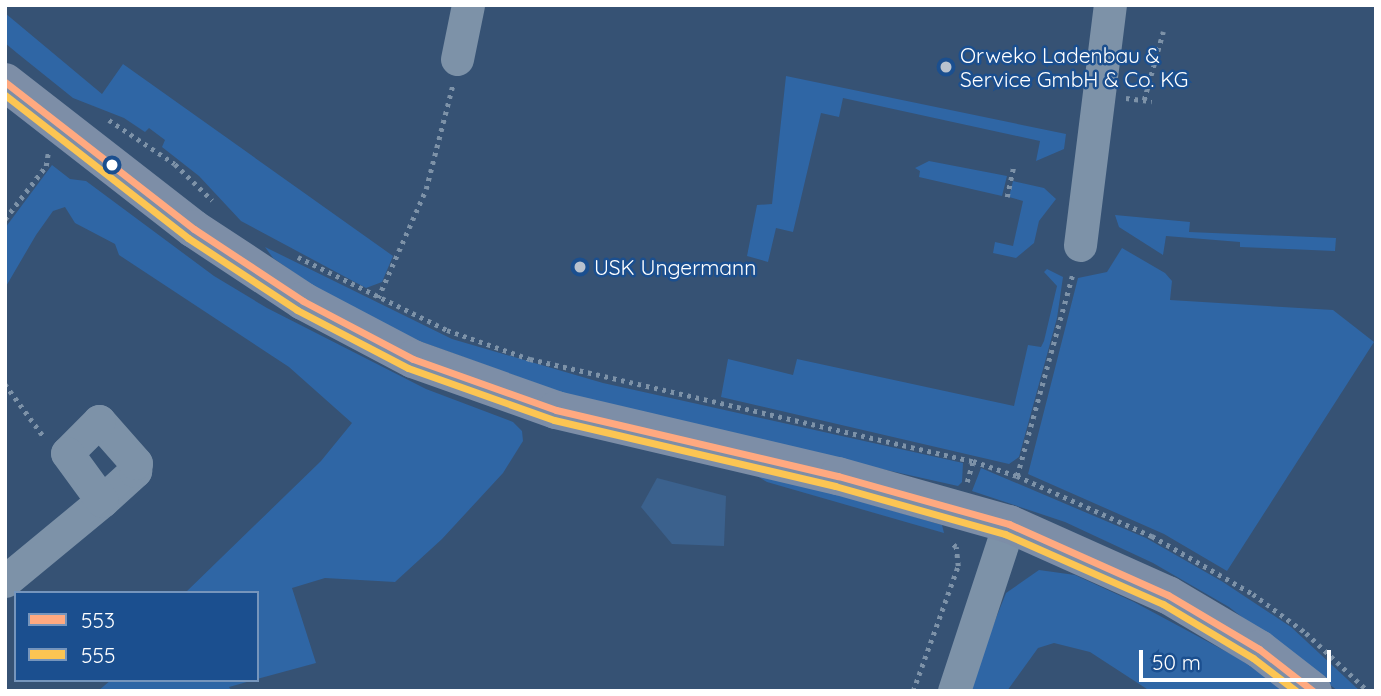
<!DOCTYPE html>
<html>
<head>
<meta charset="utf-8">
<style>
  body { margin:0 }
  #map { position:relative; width:1381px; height:696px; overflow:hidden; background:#365274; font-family:Quicksand,sans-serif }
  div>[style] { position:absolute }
  .green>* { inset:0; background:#2f66a5 }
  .water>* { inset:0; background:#3b618d }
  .path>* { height:4.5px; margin-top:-2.25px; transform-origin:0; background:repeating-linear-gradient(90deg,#7d92a8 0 3.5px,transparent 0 8.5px) }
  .minor>* { height:33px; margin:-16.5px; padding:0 16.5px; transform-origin:16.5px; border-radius:16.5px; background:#7d92a8 }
  .major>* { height:38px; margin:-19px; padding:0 19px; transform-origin:19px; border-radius:19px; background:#7d8ea7 }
  .bus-1>* { height:7px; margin:-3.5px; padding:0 3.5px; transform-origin:3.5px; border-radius:3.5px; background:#ffa980 }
  .bus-2>* { height:7px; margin:-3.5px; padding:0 3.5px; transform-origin:3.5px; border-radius:3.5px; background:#fcc553 }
  .dots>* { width:19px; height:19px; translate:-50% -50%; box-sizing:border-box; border:4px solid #1b4f8f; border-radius:50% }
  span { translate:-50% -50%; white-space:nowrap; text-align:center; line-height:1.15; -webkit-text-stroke:5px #1b4f8f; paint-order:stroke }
  .poi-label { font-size:21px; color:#fff }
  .left { translate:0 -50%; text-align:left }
  .frame { position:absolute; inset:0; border:7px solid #fff; pointer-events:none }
  .legend { position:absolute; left:14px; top:591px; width:245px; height:91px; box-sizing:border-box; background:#1b4f8f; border:2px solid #7695bc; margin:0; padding:9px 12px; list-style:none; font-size:21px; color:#fff }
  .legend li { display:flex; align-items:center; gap:14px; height:35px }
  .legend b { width:35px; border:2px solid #7695bc }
  .scale { position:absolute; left:1139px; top:650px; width:192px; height:32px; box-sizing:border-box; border:4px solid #fff; border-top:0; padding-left:9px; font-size:21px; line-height:24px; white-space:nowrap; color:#fff; -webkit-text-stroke:5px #1b4f8f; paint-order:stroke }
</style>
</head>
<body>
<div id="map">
  <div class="green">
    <div style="clip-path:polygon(5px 13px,102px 94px,123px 64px,393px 256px,382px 282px,366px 288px,241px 221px,199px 176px,162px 147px,165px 140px,149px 128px,145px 132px,124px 118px,73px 98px,17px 53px,5px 43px)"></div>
    <div style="clip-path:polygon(786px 76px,1066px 134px,1064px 149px,1036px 161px,1040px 141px,843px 98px,839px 117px,821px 113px,793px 232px,776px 228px,768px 262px,747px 256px,757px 205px,772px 204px)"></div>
    <div style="clip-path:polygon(929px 161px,1007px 176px,1002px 196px,919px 177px,920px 171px,915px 168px)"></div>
    <div style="clip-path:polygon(52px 165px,70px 179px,86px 181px,214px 276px,267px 308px,426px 389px,513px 422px,522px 431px,523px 441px,503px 473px,442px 539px,395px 582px,325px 578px,292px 588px,316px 663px,257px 679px,257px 593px,185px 593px,321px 461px,352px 423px,289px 367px,119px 255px,115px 244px,75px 223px,65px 207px,53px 211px,36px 235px,5px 288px,5px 228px)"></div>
    <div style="clip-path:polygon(1013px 181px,1044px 188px,1056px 199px,1039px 221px,1034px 243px,1016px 258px,993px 253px,995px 242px,1013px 246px,1023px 201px,1009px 197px)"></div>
    <div style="clip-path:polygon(1115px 215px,1190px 222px,1189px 232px,1336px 238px,1335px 251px,1240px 247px,1240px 242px,1166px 236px,1163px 255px,1119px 227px)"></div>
    <div style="clip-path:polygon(265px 247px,452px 339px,603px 383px,963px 463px,962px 482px,958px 486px,596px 405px,386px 329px,312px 285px,273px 258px)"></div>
    <div style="clip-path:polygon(1122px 248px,1165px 273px,1172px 281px,1170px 300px,1333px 310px,1374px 342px,1227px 571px,1164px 534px,1028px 474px,1078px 278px,1107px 272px)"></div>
    <div style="clip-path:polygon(1047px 269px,1063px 277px,1057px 318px,1019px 457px,1009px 464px,721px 397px,728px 359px,793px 375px,797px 359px,1014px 406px,1028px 345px,1041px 347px,1044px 341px,1057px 286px,1044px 272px)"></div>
    <div style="clip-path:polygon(981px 468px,1146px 538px,1223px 582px,1291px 627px,1360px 691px,1338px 691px,1229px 607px,1153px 563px,1065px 522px,972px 491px)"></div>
    <div style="clip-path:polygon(757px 471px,942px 525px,944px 533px,767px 482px,751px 472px)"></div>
    <div style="clip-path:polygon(1039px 570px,1075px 575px,1134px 602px,1240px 659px,1285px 691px,1150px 691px,1090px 652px,1054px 643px,1038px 648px,1007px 691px,967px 691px,1006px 593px)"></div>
    <div style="clip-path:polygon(111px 680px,254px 680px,229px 687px,232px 691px,98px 691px)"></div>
  </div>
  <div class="water">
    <div style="clip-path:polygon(657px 478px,726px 496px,724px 546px,672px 544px,641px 507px)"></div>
  </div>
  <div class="path">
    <div style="left:1126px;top:98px;width:26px;rotate:7deg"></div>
    <div style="left:1144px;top:100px;width:71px;rotate:-74.4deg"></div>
    <div style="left:109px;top:120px;width:79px;rotate:33.7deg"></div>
    <div style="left:175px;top:164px;width:52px;rotate:44.2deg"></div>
    <div style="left:1007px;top:197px;width:30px;rotate:-78deg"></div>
    <div style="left:5px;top:219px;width:67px;rotate:-52.3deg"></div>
    <div style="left:46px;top:166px;width:13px;rotate:-81deg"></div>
    <div style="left:298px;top:257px;width:166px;rotate:26.1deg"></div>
    <div style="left:447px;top:330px;width:88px;rotate:19.3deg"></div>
    <div style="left:530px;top:359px;width:455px;rotate:13deg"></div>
    <div style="left:973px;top:461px;width:46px;rotate:18.8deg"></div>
    <div style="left:1017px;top:476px;width:148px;rotate:24deg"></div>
    <div style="left:1152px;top:536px;width:116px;rotate:29.9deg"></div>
    <div style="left:1253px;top:594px;width:66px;rotate:36.3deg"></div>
    <div style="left:1306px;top:633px;width:85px;rotate:43.1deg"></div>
    <div style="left:378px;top:298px;width:119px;rotate:-66.2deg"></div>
    <div style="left:426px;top:189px;width:108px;rotate:-75.6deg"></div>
    <div style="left:5px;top:384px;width:66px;rotate:53.7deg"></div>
    <div style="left:1017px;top:476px;width:211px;rotate:-74.6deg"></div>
    <div style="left:967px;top:482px;width:22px;rotate:-74deg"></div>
    <div style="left:913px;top:691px;width:133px;rotate:-70.2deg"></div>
    <div style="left:958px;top:566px;width:19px;rotate:-96deg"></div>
    <div style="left:956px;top:547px;width:8px;rotate:-140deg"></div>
  </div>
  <div class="minor">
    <div style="left:457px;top:59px;width:55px;rotate:-78.5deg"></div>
    <div style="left:1080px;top:245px;width:242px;rotate:-82.9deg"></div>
    <div style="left:5px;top:581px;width:126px;rotate:-39.5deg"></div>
    <div style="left:102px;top:501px;width:45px;rotate:-42.3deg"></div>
    <div style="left:135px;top:471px;width:8px;rotate:-83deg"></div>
    <div style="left:136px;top:463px;width:56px;rotate:-131.4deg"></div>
    <div style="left:99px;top:421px;width:45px;rotate:135deg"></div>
    <div style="left:67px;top:453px;width:59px;rotate:53.9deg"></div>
    <div style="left:954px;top:691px;width:176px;rotate:-71.8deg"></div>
  </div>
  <div class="major">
    <div style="left:5px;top:82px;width:239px;rotate:37.9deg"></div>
    <div style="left:194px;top:229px;width:131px;rotate:33.4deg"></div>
    <div style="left:303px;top:301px;width:124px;rotate:27.8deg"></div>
    <div style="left:413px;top:359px;width:152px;rotate:19.6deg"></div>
    <div style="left:556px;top:410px;width:290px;rotate:13.2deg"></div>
    <div style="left:838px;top:476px;width:178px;rotate:15.7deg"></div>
    <div style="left:1009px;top:524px;width:174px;rotate:24.1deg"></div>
    <div style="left:1168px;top:595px;width:106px;rotate:30.7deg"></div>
    <div style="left:1259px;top:649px;width:68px;rotate:37.9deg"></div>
  </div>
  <div class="bus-1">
    <div style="left:5px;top:82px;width:239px;rotate:37.9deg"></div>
    <div style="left:194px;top:229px;width:131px;rotate:33.4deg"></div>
    <div style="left:303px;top:301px;width:124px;rotate:27.8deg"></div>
    <div style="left:413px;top:359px;width:152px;rotate:19.6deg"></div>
    <div style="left:556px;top:410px;width:290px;rotate:13.2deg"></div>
    <div style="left:838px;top:476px;width:178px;rotate:15.7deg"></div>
    <div style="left:1009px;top:524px;width:174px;rotate:24.1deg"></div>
    <div style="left:1168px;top:595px;width:106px;rotate:30.7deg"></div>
    <div style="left:1259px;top:649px;width:68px;rotate:37.9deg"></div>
  </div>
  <div class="bus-2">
    <div style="left:5px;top:95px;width:232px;rotate:38deg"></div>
    <div style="left:188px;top:238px;width:131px;rotate:33.4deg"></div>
    <div style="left:297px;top:310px;width:125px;rotate:27.6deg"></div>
    <div style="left:408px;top:368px;width:155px;rotate:19.6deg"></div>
    <div style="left:554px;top:420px;width:289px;rotate:13.2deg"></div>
    <div style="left:835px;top:486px;width:177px;rotate:15.8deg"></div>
    <div style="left:1005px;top:534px;width:173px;rotate:23.9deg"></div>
    <div style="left:1163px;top:604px;width:105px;rotate:31deg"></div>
    <div style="left:1253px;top:658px;width:54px;rotate:37.5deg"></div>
  </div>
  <div class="dots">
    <div style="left:946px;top:67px;background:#b9c2ce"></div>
    <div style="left:112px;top:165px;background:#fff"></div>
    <div style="left:580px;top:267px;background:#b9c2ce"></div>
  </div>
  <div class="poi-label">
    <span class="left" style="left:960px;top:67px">Orweko Ladenbau &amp;<br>Service GmbH &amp; Co. KG</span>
    <span class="left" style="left:594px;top:267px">USK Ungermann</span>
  </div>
  <div class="frame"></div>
  <ul class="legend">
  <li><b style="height:9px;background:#ffa980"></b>553</li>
  <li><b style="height:9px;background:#fcc553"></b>555</li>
  </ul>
  <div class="scale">50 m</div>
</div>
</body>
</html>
